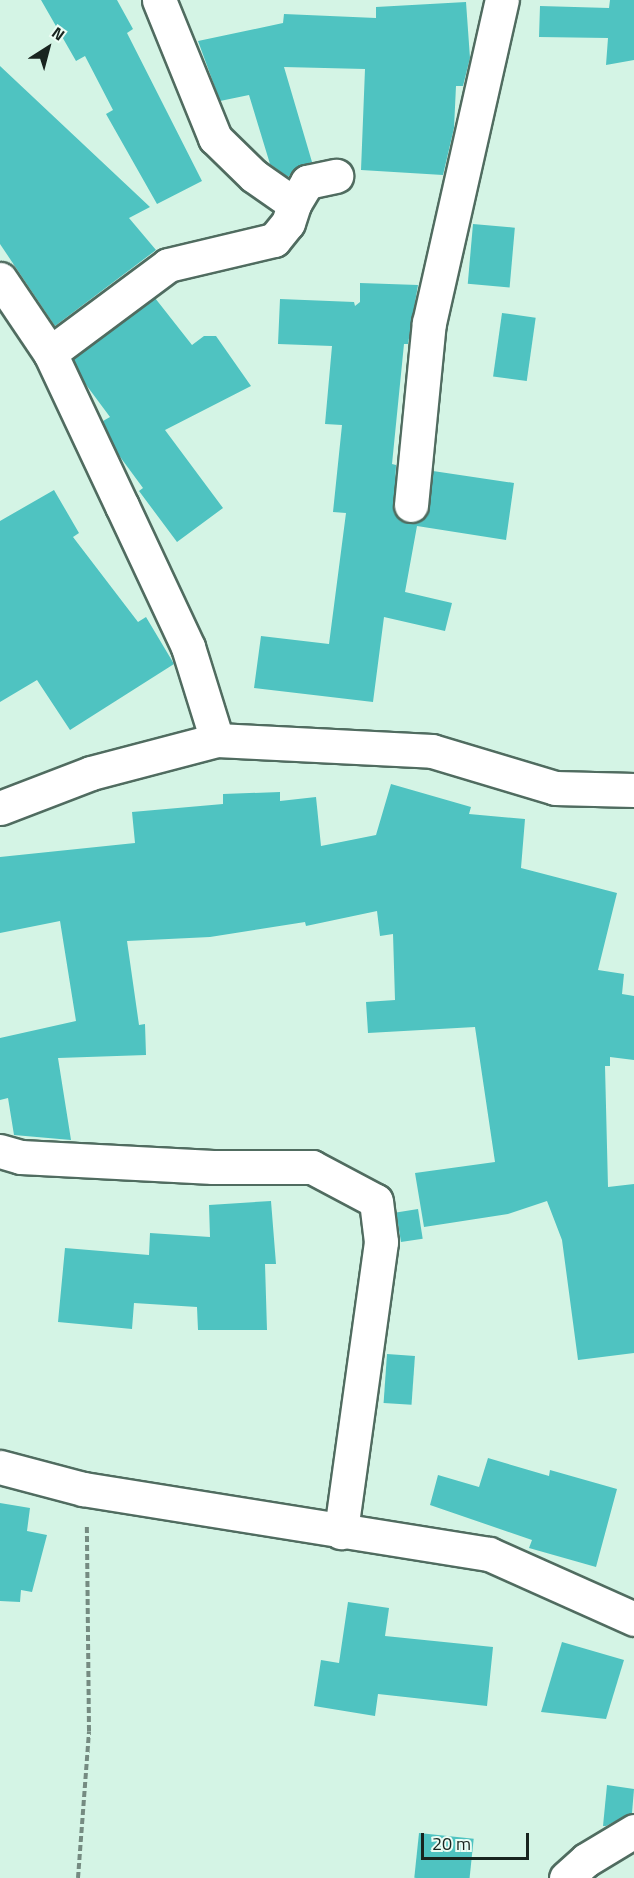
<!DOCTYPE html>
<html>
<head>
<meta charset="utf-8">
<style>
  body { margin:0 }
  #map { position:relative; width:634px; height:1878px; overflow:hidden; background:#d4f4e5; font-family:"Titillium Web",sans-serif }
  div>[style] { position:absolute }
  .building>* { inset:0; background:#4fc3c1; transform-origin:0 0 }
  .path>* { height:4px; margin-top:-2px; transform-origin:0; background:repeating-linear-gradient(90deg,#758b81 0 6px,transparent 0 9px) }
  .roads { filter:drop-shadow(2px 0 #506c60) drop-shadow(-2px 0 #506c60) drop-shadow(0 2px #506c60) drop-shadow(0 -2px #506c60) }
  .minor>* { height:33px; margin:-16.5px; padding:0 16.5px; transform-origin:16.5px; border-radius:16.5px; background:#fff }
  span { translate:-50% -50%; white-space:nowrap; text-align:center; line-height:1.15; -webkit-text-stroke:4.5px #ebfdf4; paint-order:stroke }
  .north { position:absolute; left:18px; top:18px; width:60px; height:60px; -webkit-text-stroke:4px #ebfdf4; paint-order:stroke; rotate:36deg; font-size:16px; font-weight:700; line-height:24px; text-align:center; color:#18241f }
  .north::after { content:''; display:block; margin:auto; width:21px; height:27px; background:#18241f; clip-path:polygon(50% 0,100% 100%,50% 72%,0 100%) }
  .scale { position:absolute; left:421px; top:1833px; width:108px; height:27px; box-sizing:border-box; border:3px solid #18241f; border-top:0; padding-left:8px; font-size:18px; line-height:21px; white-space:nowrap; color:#18241f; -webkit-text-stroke:4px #ebfdf4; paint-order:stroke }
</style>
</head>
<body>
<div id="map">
  <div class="building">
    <div style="clip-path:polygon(41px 0,117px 0,133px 29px,127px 33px,202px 181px,157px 204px,106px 114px,113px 110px,85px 56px,76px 61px)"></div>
    <div style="clip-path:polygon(610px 0,634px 0,634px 60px,606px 65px,608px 38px,539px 37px,540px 6px,609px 8px)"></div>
    <div style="clip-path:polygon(466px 2px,470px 58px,463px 86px,456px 86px,454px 128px,443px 175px,361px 170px,365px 69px,284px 67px,312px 162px,297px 167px,288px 177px,270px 164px,249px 95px,220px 101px,198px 41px,283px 23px,284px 14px,376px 18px,376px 7px)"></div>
    <div style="clip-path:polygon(0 66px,150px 207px,129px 218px,156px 250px,55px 326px,0 244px)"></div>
    <div style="left:473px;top:224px;width:42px;height:60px;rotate:5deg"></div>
    <div style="clip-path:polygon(360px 283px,418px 285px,408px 344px,404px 344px,392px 464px,396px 465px,394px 513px,409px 524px,426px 516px,433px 471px,514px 483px,506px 540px,417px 526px,405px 592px,452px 603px,445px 631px,384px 617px,373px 702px,254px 688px,261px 636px,329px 644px,346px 513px,333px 512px,342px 425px,325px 424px,332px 346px,278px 344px,280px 299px,354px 302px,355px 306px,360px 302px)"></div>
    <div style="clip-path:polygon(155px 298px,192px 345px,204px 336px,216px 336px,251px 386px,165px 430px,223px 508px,177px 542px,139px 491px,143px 488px,118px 454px,103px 421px,110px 417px,84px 382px,73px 359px)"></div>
    <div style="left:502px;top:313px;width:34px;height:64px;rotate:8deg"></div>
    <div style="clip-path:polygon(54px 490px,79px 533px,73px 537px,138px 622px,146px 617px,174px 664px,70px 730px,37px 680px,0 702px,0 521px)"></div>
    <div style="clip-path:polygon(391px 784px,471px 807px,469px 814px,525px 819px,521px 868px,617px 893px,598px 970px,624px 974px,622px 994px,634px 996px,634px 1060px,610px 1057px,610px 1066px,605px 1066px,608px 1187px,634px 1184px,634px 1353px,578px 1360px,562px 1240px,547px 1201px,508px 1214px,424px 1227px,415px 1173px,495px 1162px,475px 1027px,368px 1033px,366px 1002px,395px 1000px,393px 934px,380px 936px,377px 911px,306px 926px,305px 922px,210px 937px,127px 941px,139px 1025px,145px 1024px,146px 1055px,58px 1058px,71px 1140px,14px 1135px,8px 1098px,0 1100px,0 1038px,76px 1021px,60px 921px,0 933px,0 857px,135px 843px,132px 812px,223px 804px,223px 794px,280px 792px,280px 801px,316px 797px,321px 846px,376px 835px)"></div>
    <div style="clip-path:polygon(271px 1201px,276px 1264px,265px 1264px,267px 1330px,198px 1330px,197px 1307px,134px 1303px,132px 1329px,58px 1322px,65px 1248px,149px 1255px,150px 1233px,210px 1237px,209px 1205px)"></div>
    <div style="left:418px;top:1209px;width:30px;height:22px;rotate:81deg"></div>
    <div style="left:387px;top:1354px;width:28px;height:49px;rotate:4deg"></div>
    <div style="clip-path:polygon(488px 1458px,549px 1476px,550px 1470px,617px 1489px,596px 1567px,529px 1548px,532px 1540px,430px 1505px,438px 1475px,479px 1487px)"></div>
    <div style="clip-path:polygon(0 1503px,30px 1508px,27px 1531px,47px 1535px,32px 1592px,21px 1590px,20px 1602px,0 1601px)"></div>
    <div style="clip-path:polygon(348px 1602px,389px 1608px,385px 1636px,493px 1647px,487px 1706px,378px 1694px,375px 1716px,314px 1706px,321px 1660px,339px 1663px)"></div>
    <div style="clip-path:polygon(562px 1642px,624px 1660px,606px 1719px,541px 1712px)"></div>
    <div style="clip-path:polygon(607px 1785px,634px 1789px,632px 1813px,606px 1826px,603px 1826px)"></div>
    <div style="left:419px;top:1833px;width:55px;height:45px;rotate:6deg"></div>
  </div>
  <div class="path">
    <div style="left:78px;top:1878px;width:147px;rotate:-85.7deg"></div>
    <div style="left:89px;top:1731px;width:205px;rotate:-90.6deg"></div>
  </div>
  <div class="roads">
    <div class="minor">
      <div style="left:159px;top:0;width:149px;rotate:67.9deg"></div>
      <div style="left:215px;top:138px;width:54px;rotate:44.3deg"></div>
      <div style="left:254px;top:176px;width:49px;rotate:35deg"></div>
      <div style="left:294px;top:204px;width:26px;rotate:-59deg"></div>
      <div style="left:307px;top:182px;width:30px;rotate:-12deg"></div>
      <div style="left:0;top:279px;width:89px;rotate:56deg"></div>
      <div style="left:50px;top:353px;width:169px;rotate:64.8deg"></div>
      <div style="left:122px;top:506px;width:156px;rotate:64.9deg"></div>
      <div style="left:188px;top:647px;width:97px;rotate:72.7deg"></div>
      <div style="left:50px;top:353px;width:147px;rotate:-36.7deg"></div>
      <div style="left:168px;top:265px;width:109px;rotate:-13.3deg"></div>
      <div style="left:274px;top:240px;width:22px;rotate:-51deg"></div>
      <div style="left:288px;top:223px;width:20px;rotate:-72deg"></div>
      <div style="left:411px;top:505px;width:183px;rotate:-84.4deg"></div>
      <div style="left:429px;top:323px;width:331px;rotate:-77.3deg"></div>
      <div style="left:0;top:808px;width:97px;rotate:-21deg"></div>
      <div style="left:91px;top:773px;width:130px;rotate:-14.7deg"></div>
      <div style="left:217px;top:740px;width:215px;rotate:2.9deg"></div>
      <div style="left:432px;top:751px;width:128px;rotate:16.7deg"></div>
      <div style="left:555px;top:788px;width:79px;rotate:1.5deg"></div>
      <div style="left:0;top:1151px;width:22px;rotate:16deg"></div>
      <div style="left:21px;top:1157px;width:192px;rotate:3deg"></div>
      <div style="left:213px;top:1167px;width:99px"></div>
      <div style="left:312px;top:1167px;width:72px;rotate:28deg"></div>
      <div style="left:376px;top:1201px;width:41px;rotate:83deg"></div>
      <div style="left:381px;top:1242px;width:293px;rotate:97.9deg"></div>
      <div style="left:0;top:1467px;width:86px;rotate:14.8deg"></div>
      <div style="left:83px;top:1489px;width:411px;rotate:9.1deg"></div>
      <div style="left:489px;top:1554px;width:159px;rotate:24.1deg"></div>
      <div style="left:566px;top:1878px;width:27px;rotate:-42deg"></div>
      <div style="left:586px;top:1860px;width:56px;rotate:-31.1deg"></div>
    </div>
  </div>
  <div class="north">N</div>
  <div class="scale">20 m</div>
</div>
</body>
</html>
